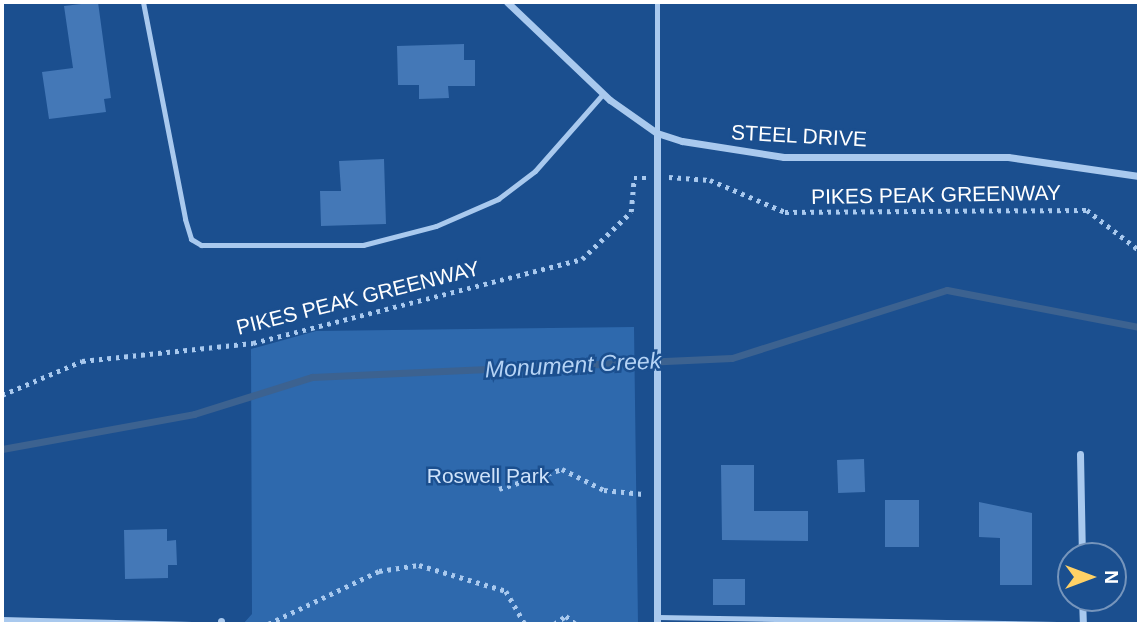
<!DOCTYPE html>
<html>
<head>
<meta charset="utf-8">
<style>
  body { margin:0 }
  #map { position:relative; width:1141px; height:626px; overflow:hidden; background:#1b4f8f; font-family:Arial,sans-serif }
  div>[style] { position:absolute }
  .green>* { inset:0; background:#2e69ad }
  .stream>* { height:7px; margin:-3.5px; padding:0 3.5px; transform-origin:3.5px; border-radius:3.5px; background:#3c6290 }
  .building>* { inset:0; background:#4478b7; transform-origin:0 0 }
  .path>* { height:4.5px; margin-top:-2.25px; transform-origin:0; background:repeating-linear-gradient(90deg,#a9c9ee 0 3.5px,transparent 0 8.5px) }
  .service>* { height:5px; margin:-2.5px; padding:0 2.5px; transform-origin:2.5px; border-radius:2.5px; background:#a9c9ee }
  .minor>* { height:7px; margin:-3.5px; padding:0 3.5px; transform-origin:3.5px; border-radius:3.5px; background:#a9c9ee }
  span { translate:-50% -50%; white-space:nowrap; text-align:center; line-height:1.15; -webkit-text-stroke:5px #1b4f8f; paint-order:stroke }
  .street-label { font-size:21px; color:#fff }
  .park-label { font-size:21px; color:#cfe3fa }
  .water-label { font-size:23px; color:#b5d3f5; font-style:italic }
  .frame { position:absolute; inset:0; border:4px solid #fff; pointer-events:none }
  .north { position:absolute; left:1057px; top:542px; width:70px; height:70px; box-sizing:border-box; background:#1b4f8f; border:2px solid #7695bc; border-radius:50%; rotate:90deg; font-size:19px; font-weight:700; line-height:28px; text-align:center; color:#fff }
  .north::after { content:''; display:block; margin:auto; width:24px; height:32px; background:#ffd166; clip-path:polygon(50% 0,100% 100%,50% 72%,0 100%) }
</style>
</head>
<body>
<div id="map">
  <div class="green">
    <div style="clip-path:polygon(634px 327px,638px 624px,243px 624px,252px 614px,251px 349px,316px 331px)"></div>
  </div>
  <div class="stream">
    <div style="left:2px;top:449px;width:195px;rotate:-10.3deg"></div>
    <div style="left:194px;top:414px;width:124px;rotate:-17.4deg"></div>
    <div style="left:312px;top:377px;width:420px;rotate:-2.6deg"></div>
    <div style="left:732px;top:358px;width:225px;rotate:-17.6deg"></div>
    <div style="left:947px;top:290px;width:196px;rotate:10.9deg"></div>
  </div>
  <div class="building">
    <div style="clip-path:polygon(98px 2px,111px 98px,104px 99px,106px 112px,49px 119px,42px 72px,73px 68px,64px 6px)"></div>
    <div style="clip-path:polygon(464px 44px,464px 60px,475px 60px,475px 86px,448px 86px,449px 98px,419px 99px,419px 85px,398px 85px,397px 46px)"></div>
    <div style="clip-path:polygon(384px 159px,386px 224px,321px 226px,320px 191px,341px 191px,339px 161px)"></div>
    <div style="left:864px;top:459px;width:33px;height:27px;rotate:88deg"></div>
    <div style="clip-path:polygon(721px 465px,754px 465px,754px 511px,808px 511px,808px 541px,722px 540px)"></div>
    <div style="left:919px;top:500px;width:47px;height:34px;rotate:90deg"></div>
    <div style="clip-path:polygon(979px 502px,1032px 513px,1032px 585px,1000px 585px,1000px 538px,979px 537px)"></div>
    <div style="clip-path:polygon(167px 529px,167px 541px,176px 540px,177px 565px,168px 565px,168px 578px,125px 579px,124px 530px)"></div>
    <div style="left:713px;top:579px;width:32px;height:26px"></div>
  </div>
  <div class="path">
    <div style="left:669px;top:177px;width:41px;rotate:4.2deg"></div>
    <div style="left:710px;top:180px;width:82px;rotate:23.1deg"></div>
    <div style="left:785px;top:212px;width:302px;rotate:-0.4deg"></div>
    <div style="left:1087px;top:210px;width:66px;rotate:37.6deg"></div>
    <div style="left:2px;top:395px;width:87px;rotate:-23deg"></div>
    <div style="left:82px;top:361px;width:172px;rotate:-6deg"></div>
    <div style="left:253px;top:343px;width:340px;rotate:-14.3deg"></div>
    <div style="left:582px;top:259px;width:68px;rotate:-43.8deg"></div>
    <div style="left:631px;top:212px;width:34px;rotate:-85deg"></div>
    <div style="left:634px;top:178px;width:12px"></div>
    <div style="left:499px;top:489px;width:66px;rotate:-17.6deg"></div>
    <div style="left:562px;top:469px;width:47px;rotate:26.6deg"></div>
    <div style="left:604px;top:490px;width:39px;rotate:6deg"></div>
    <div style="left:268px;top:624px;width:123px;rotate:-25.5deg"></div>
    <div style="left:379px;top:571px;width:40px;rotate:-8.5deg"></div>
    <div style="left:419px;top:565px;width:91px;rotate:16.6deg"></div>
    <div style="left:506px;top:591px;width:38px;rotate:60deg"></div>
    <div style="left:554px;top:624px;width:14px;rotate:-34deg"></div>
    <div style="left:566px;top:616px;width:13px;rotate:39deg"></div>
  </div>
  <div class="service">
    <div style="left:143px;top:2px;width:221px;rotate:79deg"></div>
    <div style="left:185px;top:219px;width:21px;rotate:73deg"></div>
    <div style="left:191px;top:239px;width:12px;rotate:31deg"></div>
    <div style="left:201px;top:245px;width:162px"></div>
    <div style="left:363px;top:245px;width:75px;rotate:-14.6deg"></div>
    <div style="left:436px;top:226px;width:68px;rotate:-23.5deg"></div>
    <div style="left:498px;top:199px;width:46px;rotate:-37.1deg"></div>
    <div style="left:535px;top:171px;width:103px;rotate:-48.6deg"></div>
    <div style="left:657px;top:2px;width:131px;rotate:90deg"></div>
    <div style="left:657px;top:617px;width:414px;rotate:1deg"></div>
    <div style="left:2px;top:619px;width:190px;rotate:1.5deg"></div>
  </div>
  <div class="minor">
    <div style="left:507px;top:2px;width:142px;rotate:43.6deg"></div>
    <div style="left:610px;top:100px;width:57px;rotate:35.1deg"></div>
    <div style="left:657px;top:133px;width:26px;rotate:18deg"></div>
    <div style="left:682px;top:141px;width:103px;rotate:8.9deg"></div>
    <div style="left:784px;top:157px;width:224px"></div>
    <div style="left:1008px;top:157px;width:132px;rotate:8.3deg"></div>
    <div style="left:657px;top:133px;width:491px;rotate:90deg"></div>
    <div style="left:1080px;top:454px;width:102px;rotate:88.9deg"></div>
    <div style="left:1082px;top:598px;width:26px;rotate:88deg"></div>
    <div style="left:221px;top:621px;width:3px;rotate:90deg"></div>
  </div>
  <div class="street-label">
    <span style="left:799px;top:136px;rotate:3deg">STEEL DRIVE</span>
    <span style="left:936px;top:195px;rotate:-1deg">PIKES PEAK GREENWAY</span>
    <span style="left:358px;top:298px;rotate:-14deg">PIKES PEAK GREENWAY</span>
  </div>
  <div class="park-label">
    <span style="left:488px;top:476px">Roswell Park</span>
  </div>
  <div class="water-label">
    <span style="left:573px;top:365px;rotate:-3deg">Monument Creek</span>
  </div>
  <div class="frame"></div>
  <div class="north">N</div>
</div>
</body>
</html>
